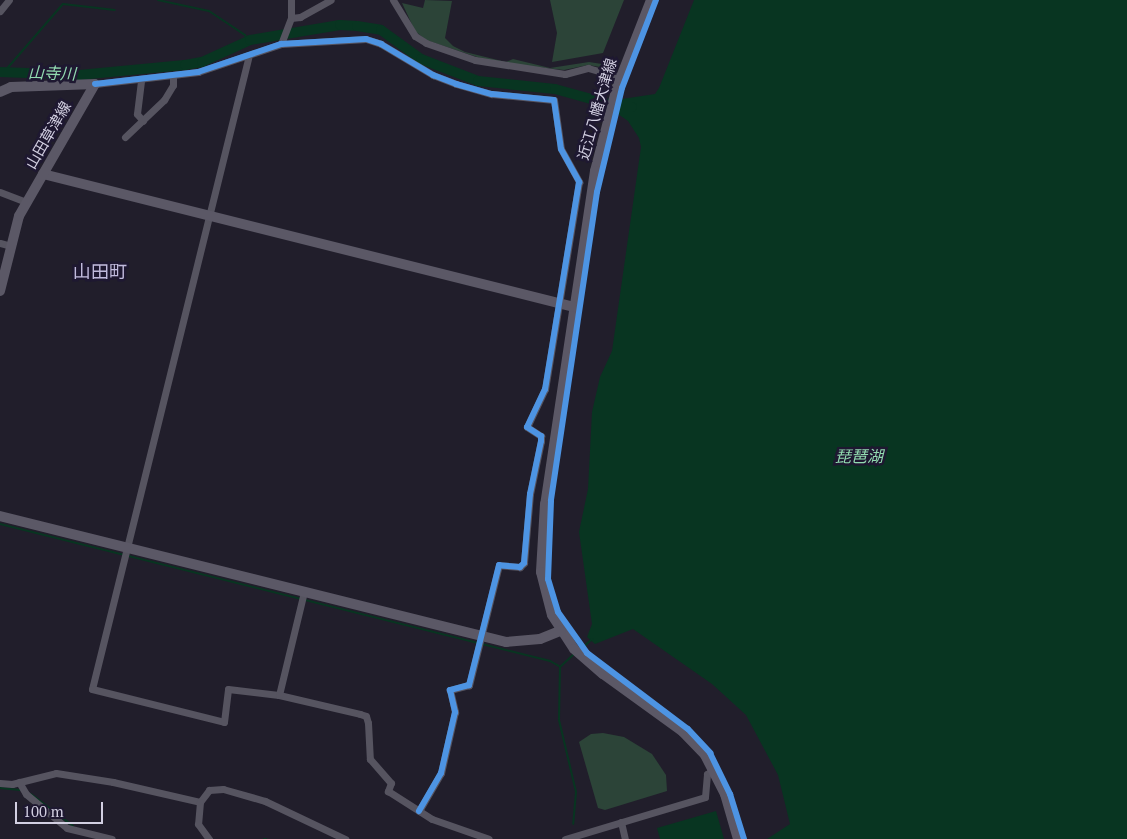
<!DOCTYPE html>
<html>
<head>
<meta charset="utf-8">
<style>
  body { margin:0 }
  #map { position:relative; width:1127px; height:839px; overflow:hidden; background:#211e2b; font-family:"PT Serif","Noto Sans JP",serif }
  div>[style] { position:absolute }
  .green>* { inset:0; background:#2c4438 }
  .water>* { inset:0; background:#083521 }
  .stream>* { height:2px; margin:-1px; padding:0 1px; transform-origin:1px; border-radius:1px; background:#083521 }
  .river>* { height:10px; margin:-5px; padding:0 5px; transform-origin:5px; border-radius:5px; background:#083521 }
  .street>* { height:7px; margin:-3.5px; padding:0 3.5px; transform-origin:3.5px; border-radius:3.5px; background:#565460 }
  .secondary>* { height:10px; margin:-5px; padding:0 5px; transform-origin:5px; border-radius:5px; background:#5b5866 }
  .cycleway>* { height:6px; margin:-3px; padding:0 3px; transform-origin:3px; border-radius:3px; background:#4d94e3 }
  span { translate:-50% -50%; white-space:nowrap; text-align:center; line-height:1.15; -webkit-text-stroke:5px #1e1831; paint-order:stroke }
  .street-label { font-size:15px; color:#d2cfe1 }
  .water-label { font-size:16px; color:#92dbb0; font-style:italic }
  .quarter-label { font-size:18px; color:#c0badc }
  .scale { position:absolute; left:15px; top:802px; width:88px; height:22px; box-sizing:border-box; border:2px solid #d2cfe1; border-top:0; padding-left:6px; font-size:15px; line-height:18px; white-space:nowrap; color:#d2cfe1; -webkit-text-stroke:4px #1e1831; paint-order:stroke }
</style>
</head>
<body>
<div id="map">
  <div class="green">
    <div style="clip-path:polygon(425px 0,452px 1px,445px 38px,453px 46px,465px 52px,506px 62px,513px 59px,550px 68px,589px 62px,602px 64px,600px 67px,588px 65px,564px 70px,509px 64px,483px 59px,426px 40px,415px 31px,402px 3px,423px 8px)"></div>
    <div style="clip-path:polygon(550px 0,624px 0,603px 53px,552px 62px,557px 33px)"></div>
    <div style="clip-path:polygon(603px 733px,624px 737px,652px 754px,666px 775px,667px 791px,605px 810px,598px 808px,579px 742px,591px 734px)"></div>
  </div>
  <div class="water">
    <div style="clip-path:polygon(694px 0,1127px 0,1127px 839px,767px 839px,790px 824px,778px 775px,746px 715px,712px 684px,633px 629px,595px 644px,587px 637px,592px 624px,579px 532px,588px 489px,592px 412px,600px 377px,612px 351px,641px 147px,639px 138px,628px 121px,618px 114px,622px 99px,655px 94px,659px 88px)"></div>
    <div style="clip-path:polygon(716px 811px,724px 839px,660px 839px,657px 828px)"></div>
  </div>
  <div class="stream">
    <div style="left:158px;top:0;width:52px;rotate:12.2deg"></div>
    <div style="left:209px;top:11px;width:43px;rotate:33.7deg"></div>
    <div style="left:245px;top:35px;width:7px;rotate:63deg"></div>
    <div style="left:4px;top:72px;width:90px;rotate:-49.1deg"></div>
    <div style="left:63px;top:4px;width:52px;rotate:6.6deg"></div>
    <div style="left:0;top:524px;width:567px;rotate:13.99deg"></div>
    <div style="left:550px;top:661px;width:10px;rotate:29deg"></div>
    <div style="left:581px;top:649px;width:15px;rotate:-42deg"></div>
    <div style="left:560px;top:667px;width:21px;rotate:-43deg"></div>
    <div style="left:560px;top:667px;width:53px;rotate:91.1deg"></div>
    <div style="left:559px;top:720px;width:74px;rotate:76.7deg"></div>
    <div style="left:576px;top:792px;width:32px;rotate:95deg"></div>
    <div style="left:0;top:788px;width:20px;rotate:6deg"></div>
    <div style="left:31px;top:794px;width:53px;rotate:37.3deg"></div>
    <div style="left:264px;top:839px;width:2px"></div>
  </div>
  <div class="river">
    <div style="left:0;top:72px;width:79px;rotate:2.2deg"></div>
    <div style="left:79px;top:75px;width:106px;rotate:-5.4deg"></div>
    <div style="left:185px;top:65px;width:17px;rotate:-10deg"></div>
    <div style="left:202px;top:62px;width:53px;rotate:-24.6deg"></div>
    <div style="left:250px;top:40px;width:91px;rotate:-9.5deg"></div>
    <div style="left:340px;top:25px;width:17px;rotate:3deg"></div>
    <div style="left:357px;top:26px;width:24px;rotate:9deg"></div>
    <div style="left:381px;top:30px;width:49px;rotate:35.9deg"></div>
    <div style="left:421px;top:59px;width:61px;rotate:21.1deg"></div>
    <div style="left:478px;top:81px;width:77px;rotate:5.9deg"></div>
    <div style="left:555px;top:89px;width:67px;rotate:15.5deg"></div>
    <div style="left:620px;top:107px;width:12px"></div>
  </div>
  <div class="street">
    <div style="left:393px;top:0;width:42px;rotate:58.6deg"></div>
    <div style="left:415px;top:36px;width:13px;rotate:32deg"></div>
    <div style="left:426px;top:43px;width:52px;rotate:19.1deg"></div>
    <div style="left:475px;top:60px;width:91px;rotate:8.8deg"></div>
    <div style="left:565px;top:74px;width:24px;rotate:-15deg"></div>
    <div style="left:588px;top:68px;width:33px;rotate:16deg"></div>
    <div style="left:0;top:11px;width:14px;rotate:-51deg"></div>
    <div style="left:291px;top:18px;width:9px;rotate:-6deg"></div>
    <div style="left:300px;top:17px;width:35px;rotate:-29deg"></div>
    <div style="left:281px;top:44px;width:28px;rotate:-69deg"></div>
    <div style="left:291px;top:18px;width:18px;rotate:-90deg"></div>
    <div style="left:249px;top:55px;width:653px;rotate:103.91deg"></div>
    <div style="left:92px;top:689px;width:136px;rotate:14deg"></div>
    <div style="left:224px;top:722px;width:33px;rotate:-83deg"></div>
    <div style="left:228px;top:689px;width:51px;rotate:6.7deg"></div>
    <div style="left:279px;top:695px;width:83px;rotate:13.2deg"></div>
    <div style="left:360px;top:714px;width:6px;rotate:18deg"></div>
    <div style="left:366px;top:716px;width:7px;rotate:74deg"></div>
    <div style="left:368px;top:723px;width:36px;rotate:87deg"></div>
    <div style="left:370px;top:759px;width:32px;rotate:49deg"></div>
    <div style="left:391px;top:783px;width:9px;rotate:111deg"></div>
    <div style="left:388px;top:791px;width:52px;rotate:32.5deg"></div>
    <div style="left:432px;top:819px;width:60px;rotate:19.3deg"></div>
    <div style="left:141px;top:81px;width:33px;rotate:97deg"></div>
    <div style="left:137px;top:114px;width:9px;rotate:49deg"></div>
    <div style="left:95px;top:84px;width:104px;rotate:-6.6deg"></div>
    <div style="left:198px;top:72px;width:88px;rotate:-18.6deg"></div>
    <div style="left:281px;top:44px;width:85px;rotate:-3.4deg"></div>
    <div style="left:366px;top:39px;width:16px;rotate:18deg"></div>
    <div style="left:381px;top:44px;width:61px;rotate:30.8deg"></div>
    <div style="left:433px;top:75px;width:25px;rotate:21deg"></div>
    <div style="left:456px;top:84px;width:37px;rotate:16deg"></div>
    <div style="left:492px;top:94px;width:62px;rotate:5.5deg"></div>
    <div style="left:554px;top:100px;width:49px;rotate:81.9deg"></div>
    <div style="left:561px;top:149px;width:38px;rotate:61deg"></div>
    <div style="left:579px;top:182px;width:210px;rotate:99.3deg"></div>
    <div style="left:545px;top:389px;width:42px;rotate:115.3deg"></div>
    <div style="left:527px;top:427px;width:17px;rotate:33deg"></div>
    <div style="left:541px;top:436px;width:5px;rotate:90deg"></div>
    <div style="left:541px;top:441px;width:54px;rotate:101.7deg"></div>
    <div style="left:530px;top:494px;width:69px;rotate:95deg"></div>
    <div style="left:524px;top:563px;width:6px;rotate:135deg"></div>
    <div style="left:520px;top:567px;width:21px;rotate:-175deg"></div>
    <div style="left:499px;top:565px;width:124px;rotate:104deg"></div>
    <div style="left:469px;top:685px;width:20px;rotate:165deg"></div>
    <div style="left:450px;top:690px;width:23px;rotate:77deg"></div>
    <div style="left:455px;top:712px;width:63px;rotate:102.9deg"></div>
    <div style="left:441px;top:773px;width:44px;rotate:120.1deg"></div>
    <div style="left:125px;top:137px;width:54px;rotate:-43.5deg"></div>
    <div style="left:164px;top:100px;width:17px;rotate:-59deg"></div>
    <div style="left:173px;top:85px;width:8px;rotate:-90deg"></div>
    <div style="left:0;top:192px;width:28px;rotate:21deg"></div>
    <div style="left:0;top:243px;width:11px;rotate:15deg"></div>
    <div style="left:279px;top:695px;width:106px;rotate:-76.4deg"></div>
    <div style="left:19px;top:782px;width:14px;rotate:60deg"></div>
    <div style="left:26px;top:794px;width:53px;rotate:39.7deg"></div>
    <div style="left:67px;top:828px;width:46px;rotate:13.7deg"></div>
    <div style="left:0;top:783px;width:12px;rotate:5deg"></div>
    <div style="left:12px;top:784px;width:45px;rotate:-14deg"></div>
    <div style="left:56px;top:773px;width:58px;rotate:9deg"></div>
    <div style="left:113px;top:782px;width:89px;rotate:12.9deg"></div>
    <div style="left:200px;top:802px;width:15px;rotate:-53deg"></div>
    <div style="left:209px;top:790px;width:14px;rotate:-4deg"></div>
    <div style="left:223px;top:789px;width:44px;rotate:15.9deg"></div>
    <div style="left:265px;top:801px;width:89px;rotate:25.4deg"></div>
    <div style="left:200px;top:802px;width:22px;rotate:95deg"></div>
    <div style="left:198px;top:824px;width:19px;rotate:54deg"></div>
    <div style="left:621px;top:822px;width:17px;rotate:77deg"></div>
    <div style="left:565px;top:839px;width:146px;rotate:-16.7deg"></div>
    <div style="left:705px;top:797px;width:23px;rotate:-85deg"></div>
    <div style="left:707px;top:774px;width:9px;rotate:-36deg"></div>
  </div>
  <div class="secondary">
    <div style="left:651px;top:0;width:93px;rotate:111.3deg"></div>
    <div style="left:617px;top:87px;width:87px;rotate:104.7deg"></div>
    <div style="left:595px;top:171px;width:337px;rotate:98.5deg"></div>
    <div style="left:545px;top:504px;width:68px;rotate:93.4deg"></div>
    <div style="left:541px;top:572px;width:44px;rotate:75.7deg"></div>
    <div style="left:552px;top:615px;width:40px;rotate:57.1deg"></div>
    <div style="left:574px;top:649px;width:38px;rotate:41deg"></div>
    <div style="left:603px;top:674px;width:99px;rotate:35.9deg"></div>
    <div style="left:683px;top:732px;width:32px;rotate:46deg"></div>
    <div style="left:705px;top:755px;width:44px;rotate:62.9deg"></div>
    <div style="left:725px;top:794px;width:47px;rotate:73.9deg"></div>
    <div style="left:0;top:92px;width:12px;rotate:-24deg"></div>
    <div style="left:11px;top:87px;width:84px;rotate:-2deg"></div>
    <div style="left:43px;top:174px;width:547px;rotate:14.06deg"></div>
    <div style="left:0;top:291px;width:77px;rotate:-75.8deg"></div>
    <div style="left:19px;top:216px;width:152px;rotate:-60.1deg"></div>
    <div style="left:0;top:516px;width:521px;rotate:13.98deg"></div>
    <div style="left:506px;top:642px;width:34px;rotate:-5deg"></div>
    <div style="left:540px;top:639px;width:22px;rotate:-22deg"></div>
  </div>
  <div class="cycleway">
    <div style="left:656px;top:0;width:94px;rotate:111.1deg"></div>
    <div style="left:622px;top:88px;width:107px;rotate:103.5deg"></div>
    <div style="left:597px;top:192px;width:312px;rotate:98.5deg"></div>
    <div style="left:551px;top:501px;width:78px;rotate:92.2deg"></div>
    <div style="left:548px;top:579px;width:34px;rotate:73deg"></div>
    <div style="left:558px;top:612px;width:50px;rotate:54.7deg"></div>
    <div style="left:587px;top:653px;width:126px;rotate:37deg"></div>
    <div style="left:688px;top:729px;width:33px;rotate:47deg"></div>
    <div style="left:710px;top:753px;width:46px;rotate:64deg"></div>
    <div style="left:730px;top:794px;width:47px;rotate:72.7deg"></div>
    <div style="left:95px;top:84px;width:104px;rotate:-6.6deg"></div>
    <div style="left:198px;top:72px;width:88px;rotate:-18.6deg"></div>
    <div style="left:281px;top:44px;width:85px;rotate:-3.4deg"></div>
    <div style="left:366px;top:39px;width:16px;rotate:18deg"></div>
    <div style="left:381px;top:44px;width:61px;rotate:30.8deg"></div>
    <div style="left:433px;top:75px;width:25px;rotate:21deg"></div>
    <div style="left:456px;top:84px;width:37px;rotate:16deg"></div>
    <div style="left:492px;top:94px;width:62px;rotate:5.5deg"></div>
    <div style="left:554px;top:100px;width:49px;rotate:81.9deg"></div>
    <div style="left:561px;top:149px;width:38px;rotate:61deg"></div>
    <div style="left:579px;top:182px;width:210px;rotate:99.3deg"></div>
    <div style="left:545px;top:389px;width:42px;rotate:115.3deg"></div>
    <div style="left:527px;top:427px;width:17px;rotate:33deg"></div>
    <div style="left:541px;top:436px;width:5px;rotate:90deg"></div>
    <div style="left:541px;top:441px;width:54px;rotate:101.7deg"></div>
    <div style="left:530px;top:494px;width:69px;rotate:95deg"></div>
    <div style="left:524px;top:563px;width:6px;rotate:135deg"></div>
    <div style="left:520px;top:567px;width:21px;rotate:-175deg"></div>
    <div style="left:499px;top:565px;width:124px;rotate:104deg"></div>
    <div style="left:469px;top:685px;width:20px;rotate:165deg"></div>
    <div style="left:450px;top:690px;width:23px;rotate:77deg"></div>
    <div style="left:455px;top:712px;width:63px;rotate:102.9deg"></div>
    <div style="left:441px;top:773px;width:44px;rotate:120.1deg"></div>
  </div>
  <div class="street-label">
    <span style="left:597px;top:109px;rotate:-74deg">近江八幡大津線</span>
    <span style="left:48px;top:135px;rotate:-60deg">山田草津線</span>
  </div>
  <div class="water-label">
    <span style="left:52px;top:73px;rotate:2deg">山寺川</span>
    <span style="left:859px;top:456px">琵琶湖</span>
  </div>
  <div class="quarter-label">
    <span style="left:100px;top:271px">山田町</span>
  </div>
  <div class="scale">100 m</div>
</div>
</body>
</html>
